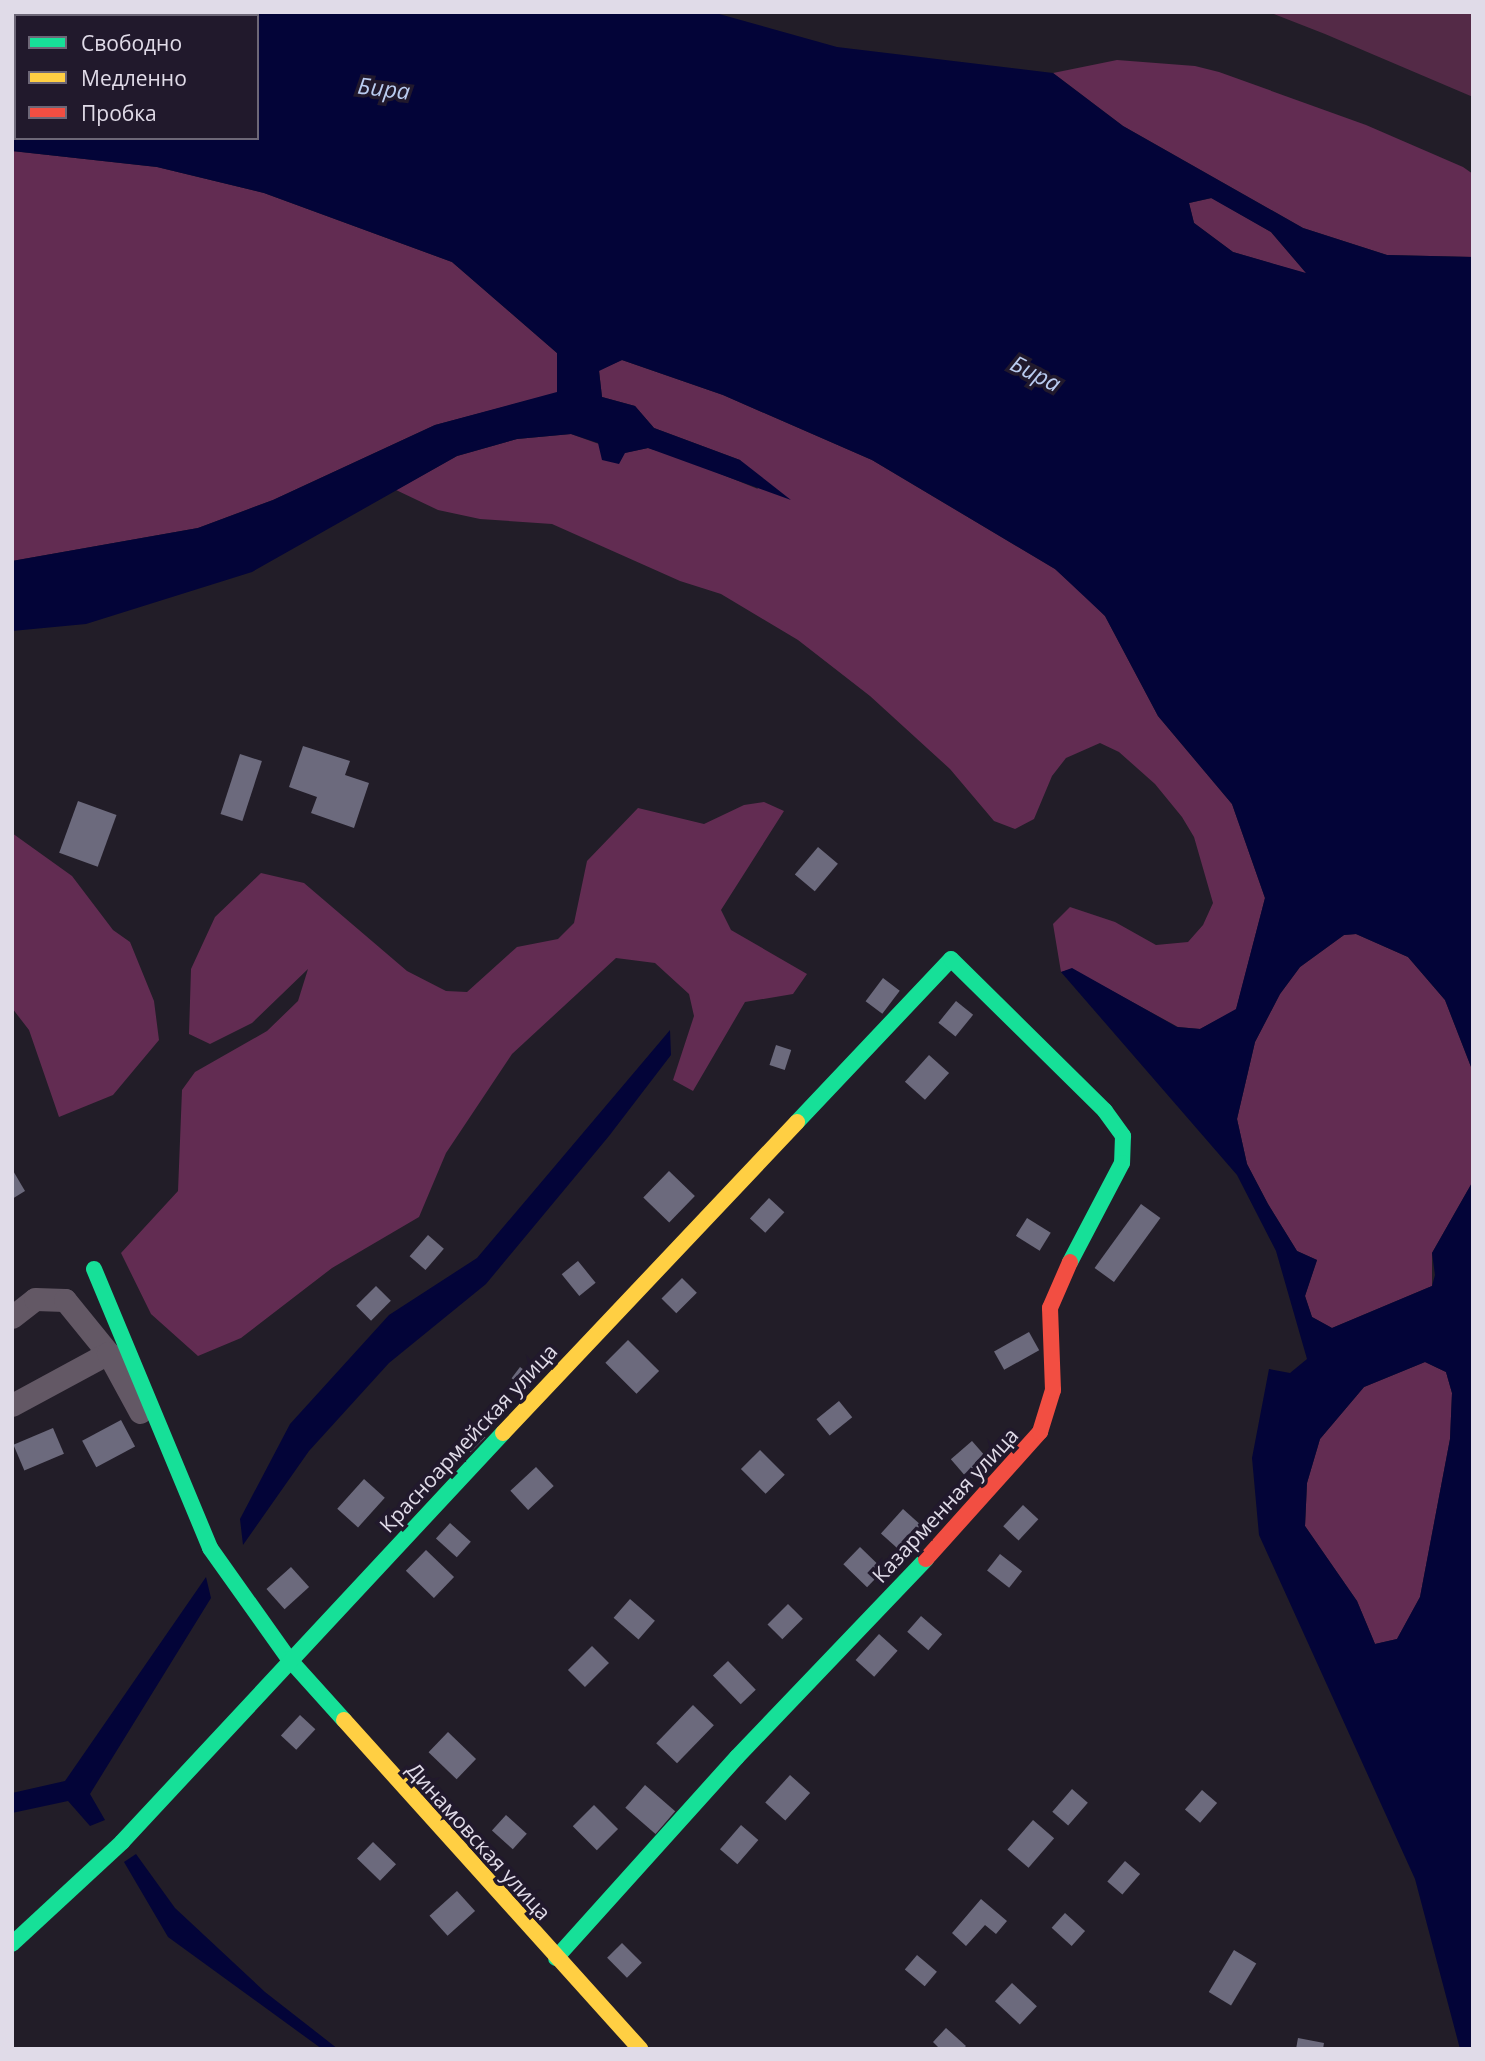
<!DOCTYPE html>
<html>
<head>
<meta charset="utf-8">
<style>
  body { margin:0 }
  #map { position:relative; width:1485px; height:2061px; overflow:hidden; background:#221d28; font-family:"Open Sans",sans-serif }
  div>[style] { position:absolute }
  .green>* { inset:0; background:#542a47 }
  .forest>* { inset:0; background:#622c52 }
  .water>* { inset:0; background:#030438 }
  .building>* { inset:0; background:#6c6a7d; transform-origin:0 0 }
  .street>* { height:23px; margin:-11.5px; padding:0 11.5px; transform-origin:11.5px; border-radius:11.5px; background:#635865 }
  .fast>* { height:16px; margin:-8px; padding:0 8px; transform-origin:8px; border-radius:8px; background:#16e098 }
  .slow>* { height:16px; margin:-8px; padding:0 8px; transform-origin:8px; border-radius:8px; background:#ffcf43 }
  .jam>* { height:16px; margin:-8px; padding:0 8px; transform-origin:8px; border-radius:8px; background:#f24e42 }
  span { translate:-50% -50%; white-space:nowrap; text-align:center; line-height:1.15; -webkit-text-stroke:7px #21192c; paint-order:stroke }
  .street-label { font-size:21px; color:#e0dbe8 }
  .water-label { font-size:23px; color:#baccf0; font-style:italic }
  .frame { position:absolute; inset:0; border:14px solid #e0dbe8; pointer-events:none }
  .legend { position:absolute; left:14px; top:14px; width:245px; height:126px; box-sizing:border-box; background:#21192c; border:2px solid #6d6777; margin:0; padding:9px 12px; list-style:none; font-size:21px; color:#e0dbe8 }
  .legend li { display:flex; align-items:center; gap:14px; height:35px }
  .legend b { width:35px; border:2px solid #6d6777 }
</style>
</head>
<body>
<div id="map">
  <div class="green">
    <div style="clip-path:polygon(1269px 12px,1473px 12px,1473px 97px,1325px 34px)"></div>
  </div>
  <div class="forest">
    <div style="clip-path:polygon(1117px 60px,1195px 66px,1219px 72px,1366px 125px,1463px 167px,1473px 174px,1473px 257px,1387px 255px,1303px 228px,1123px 126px,1053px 73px)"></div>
    <div style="clip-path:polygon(12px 151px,157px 167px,264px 193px,452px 262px,557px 353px,557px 393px,435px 425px,273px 500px,198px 528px,12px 561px)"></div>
    <div style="clip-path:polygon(1212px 198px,1271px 232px,1307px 274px,1233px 252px,1194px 223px,1189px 203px)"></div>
    <div style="clip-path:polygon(622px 360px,723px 395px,872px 460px,1055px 569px,1090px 600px,1105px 616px,1158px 716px,1232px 804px,1265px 898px,1236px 1010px,1200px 1029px,1178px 1027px,1072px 969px,1061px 972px,1053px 924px,1070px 907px,1115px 922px,1156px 945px,1188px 942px,1203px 925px,1213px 903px,1194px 837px,1182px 817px,1155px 784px,1119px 752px,1100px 743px,1066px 758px,1052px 776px,1034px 819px,1015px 829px,994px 821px,950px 769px,870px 696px,798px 640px,721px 594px,680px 581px,552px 524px,480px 519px,438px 510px,396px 490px,457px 456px,517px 439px,571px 434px,624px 453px,648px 448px,681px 458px,758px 489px,740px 460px,654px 428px,635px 406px,602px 397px,599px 370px)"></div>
    <div style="clip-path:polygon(764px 802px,784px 811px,721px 910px,731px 930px,807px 974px,793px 994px,745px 1002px,693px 1091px,673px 1080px,694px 1016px,689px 994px,655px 963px,616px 958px,512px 1054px,446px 1153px,419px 1217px,332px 1268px,241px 1338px,198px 1356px,151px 1314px,121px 1253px,178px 1191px,182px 1090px,195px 1072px,267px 1031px,298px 1001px,308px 969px,252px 1023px,210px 1044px,189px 1034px,191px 969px,215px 917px,261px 873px,304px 883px,407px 971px,446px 991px,467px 992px,517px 947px,558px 939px,574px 923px,587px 861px,638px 808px,704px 824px,744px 805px)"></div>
    <div style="clip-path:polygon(12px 833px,72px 876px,113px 930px,130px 942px,154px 1001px,159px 1040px,113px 1095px,59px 1117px,29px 1030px,12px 1008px)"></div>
    <div style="clip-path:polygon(1356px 934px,1408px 957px,1445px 1000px,1473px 1072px,1473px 1181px,1432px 1253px,1432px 1286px,1332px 1328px,1312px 1317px,1305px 1296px,1317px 1260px,1297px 1251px,1268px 1204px,1247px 1164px,1237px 1119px,1255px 1042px,1280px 994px,1300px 967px,1344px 935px)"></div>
    <div style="clip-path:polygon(1425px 1362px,1446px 1372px,1452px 1393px,1450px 1439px,1420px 1597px,1397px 1639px,1375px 1644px,1357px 1601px,1305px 1526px,1307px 1483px,1320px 1439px,1364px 1387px)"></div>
  </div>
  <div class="water">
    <div style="clip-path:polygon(evenodd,12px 12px,712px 12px,837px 47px,1053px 73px,1123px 126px,1303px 228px,1387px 255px,1473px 257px,1473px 1072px,1445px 1000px,1408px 957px,1356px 934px,1344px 935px,1300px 967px,1280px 994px,1255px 1042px,1237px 1119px,1247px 1164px,1268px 1204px,1297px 1251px,1317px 1260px,1305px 1296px,1312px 1317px,1332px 1328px,1432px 1286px,1435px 1275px,1432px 1253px,1473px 1181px,1473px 2049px,1460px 2049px,1415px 1879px,1259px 1535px,1252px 1458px,1269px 1369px,1290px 1373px,1307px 1359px,1276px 1251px,1237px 1175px,1061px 972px,1072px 968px,1177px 1027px,1200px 1029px,1236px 1009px,1265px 898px,1232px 804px,1158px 716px,1105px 616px,1055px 569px,872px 460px,723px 395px,622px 360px,599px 371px,602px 397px,635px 406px,654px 428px,740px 460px,791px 500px,648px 448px,625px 453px,619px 464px,602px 460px,598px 443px,571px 434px,517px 439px,457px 456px,252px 572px,86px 624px,12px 631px,12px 561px,198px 528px,273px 500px,435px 425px,557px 392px,557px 353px,452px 262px,264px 193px,157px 167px,12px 151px,12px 12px,16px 16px,257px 16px,257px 138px,16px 138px,16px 16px,12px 12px,1211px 198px,1271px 232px,1306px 273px,1233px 252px,1194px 223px,1189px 203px,1211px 198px,12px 12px,1425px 1362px,1446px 1372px,1452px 1393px,1450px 1439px,1420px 1597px,1397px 1639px,1375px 1644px,1357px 1601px,1305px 1526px,1307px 1483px,1320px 1439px,1364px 1387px,1425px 1362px)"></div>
    <div style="clip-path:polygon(670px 1030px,671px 1055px,609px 1136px,486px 1284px,389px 1363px,309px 1451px,243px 1545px,240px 1519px,290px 1424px,389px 1315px,477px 1258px)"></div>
    <div style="clip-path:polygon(206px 1577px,211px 1598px,90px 1794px,105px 1820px,90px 1826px,68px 1801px,12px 1813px,12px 1793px,65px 1781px)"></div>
    <div style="clip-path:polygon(136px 1854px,175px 1908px,265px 1992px,338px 2049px,322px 2049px,168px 1937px,124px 1862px)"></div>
  </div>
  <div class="building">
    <div style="clip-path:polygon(303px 746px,350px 761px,345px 775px,369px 783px,354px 828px,311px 813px,317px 797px,289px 787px)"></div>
    <div style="left:240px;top:754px;width:23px;height:63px;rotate:18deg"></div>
    <div style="left:78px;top:801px;width:41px;height:55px;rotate:20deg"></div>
    <div style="left:818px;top:847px;width:26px;height:36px;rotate:40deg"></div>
    <div style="left:883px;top:978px;width:21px;height:29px;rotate:37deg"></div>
    <div style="left:956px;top:1001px;width:22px;height:28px;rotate:39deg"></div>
    <div style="left:776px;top:1045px;width:16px;height:21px;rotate:18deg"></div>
    <div style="left:929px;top:1055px;width:27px;height:36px;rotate:42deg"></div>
    <div style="clip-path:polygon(12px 1169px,25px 1191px,12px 1199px)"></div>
    <div style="left:669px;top:1171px;width:36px;height:37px;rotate:44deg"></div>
    <div style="left:769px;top:1198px;width:21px;height:28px;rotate:43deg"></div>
    <div style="left:1141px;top:1204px;width:24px;height:79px;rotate:36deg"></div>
    <div style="left:1027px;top:1218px;width:28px;height:21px;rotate:32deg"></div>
    <div style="left:428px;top:1235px;width:21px;height:28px;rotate:41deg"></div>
    <div style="left:578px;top:1261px;width:28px;height:21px;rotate:51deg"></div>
    <div style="left:682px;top:1278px;width:21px;height:29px;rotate:45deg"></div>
    <div style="left:376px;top:1286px;width:21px;height:28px;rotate:45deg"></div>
    <div style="left:1029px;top:1332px;width:21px;height:40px;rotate:61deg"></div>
    <div style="left:628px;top:1340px;width:44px;height:32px;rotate:45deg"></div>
    <div style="left:520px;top:1367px;width:20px;height:14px;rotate:37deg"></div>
    <div style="left:839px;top:1401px;width:21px;height:29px;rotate:51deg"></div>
    <div style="left:121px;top:1420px;width:30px;height:44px;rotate:62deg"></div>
    <div style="left:474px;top:1426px;width:16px;height:21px;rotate:45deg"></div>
    <div style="left:53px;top:1428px;width:28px;height:43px;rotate:67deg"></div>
    <div style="left:972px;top:1441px;width:21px;height:28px;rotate:49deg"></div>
    <div style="left:760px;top:1450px;width:35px;height:27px;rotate:45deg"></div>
    <div style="left:536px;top:1467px;width:26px;height:35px;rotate:47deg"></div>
    <div style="left:364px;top:1479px;width:28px;height:40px;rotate:42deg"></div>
    <div style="left:1023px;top:1505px;width:21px;height:29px;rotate:43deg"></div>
    <div style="left:903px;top:1509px;width:24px;height:33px;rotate:42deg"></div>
    <div style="left:450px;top:1523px;width:28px;height:21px;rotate:42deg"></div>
    <div style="left:860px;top:1547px;width:33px;height:24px;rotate:44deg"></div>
    <div style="left:426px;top:1550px;width:39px;height:29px;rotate:44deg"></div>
    <div style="left:1000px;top:1554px;width:28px;height:21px;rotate:38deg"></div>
    <div style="left:291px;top:1567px;width:27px;height:33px;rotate:48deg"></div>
    <div style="left:630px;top:1599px;width:33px;height:25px;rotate:41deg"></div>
    <div style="left:788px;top:1604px;width:21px;height:29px;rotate:45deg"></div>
    <div style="left:921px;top:1616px;width:28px;height:21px;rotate:41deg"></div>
    <div style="left:879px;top:1634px;width:25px;height:35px;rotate:42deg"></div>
    <div style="left:592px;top:1646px;width:24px;height:34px;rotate:45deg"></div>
    <div style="left:728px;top:1661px;width:40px;height:21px;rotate:46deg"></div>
    <div style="left:693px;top:1705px;width:29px;height:53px;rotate:44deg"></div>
    <div style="left:300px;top:1715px;width:21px;height:28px;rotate:43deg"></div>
    <div style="left:448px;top:1732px;width:39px;height:28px;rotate:44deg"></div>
    <div style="left:790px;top:1775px;width:27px;height:37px;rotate:42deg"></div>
    <div style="left:645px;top:1785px;width:40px;height:30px;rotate:41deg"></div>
    <div style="left:1072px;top:1789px;width:21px;height:30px;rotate:41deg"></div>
    <div style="left:1202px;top:1790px;width:20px;height:26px;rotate:41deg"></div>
    <div style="left:594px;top:1805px;width:34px;height:30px;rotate:45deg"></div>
    <div style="left:506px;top:1815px;width:28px;height:21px;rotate:42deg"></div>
    <div style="left:1033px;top:1820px;width:28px;height:39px;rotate:41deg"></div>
    <div style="left:741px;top:1825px;width:23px;height:32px;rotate:41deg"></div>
    <div style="left:373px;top:1842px;width:32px;height:23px;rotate:44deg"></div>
    <div style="left:1125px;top:1861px;width:20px;height:27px;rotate:41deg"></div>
    <div style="left:457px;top:1891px;width:27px;height:37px;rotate:48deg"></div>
    <div style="clip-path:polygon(981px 1899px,1007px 1921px,996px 1934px,985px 1925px,966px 1946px,952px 1933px)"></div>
    <div style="left:1065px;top:1913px;width:27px;height:20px;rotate:42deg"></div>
    <div style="left:622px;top:1943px;width:28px;height:21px;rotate:45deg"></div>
    <div style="left:1234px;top:1950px;width:26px;height:49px;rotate:31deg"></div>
    <div style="left:917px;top:1955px;width:26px;height:19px;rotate:40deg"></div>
    <div style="left:1012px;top:1983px;width:34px;height:25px;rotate:43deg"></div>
    <div style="clip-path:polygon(946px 2028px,966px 2046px,963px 2049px,940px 2049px,933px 2042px)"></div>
    <div style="clip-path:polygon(1298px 2038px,1324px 2043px,1323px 2049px,1296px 2049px)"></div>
  </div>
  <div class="street">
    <div style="left:12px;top:1317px;width:29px;rotate:-38deg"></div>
    <div style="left:35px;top:1299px;width:30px;rotate:2deg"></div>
    <div style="left:65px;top:1300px;width:68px;rotate:50.9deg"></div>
    <div style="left:12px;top:1405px;width:109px;rotate:-28.4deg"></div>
    <div style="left:108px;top:1353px;width:67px;rotate:61.5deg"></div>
  </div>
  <div class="fast">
    <div style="left:797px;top:1122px;width:224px;rotate:-46.6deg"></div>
    <div style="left:951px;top:959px;width:216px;rotate:44.6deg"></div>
    <div style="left:1105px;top:1111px;width:31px;rotate:54deg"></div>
    <div style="left:1123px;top:1136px;width:27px;rotate:92deg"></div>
    <div style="left:1122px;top:1163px;width:112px;rotate:117.7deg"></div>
    <div style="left:94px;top:1269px;width:302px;rotate:67.4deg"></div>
    <div style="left:210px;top:1548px;width:136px;rotate:54.6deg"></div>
    <div style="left:289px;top:1659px;width:82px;rotate:48deg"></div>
    <div style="left:12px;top:1944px;width:150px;rotate:-42.8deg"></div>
    <div style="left:122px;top:1842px;width:559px;rotate:-47.03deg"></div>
    <div style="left:556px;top:1958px;width:270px;rotate:-48deg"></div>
    <div style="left:737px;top:1757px;width:274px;rotate:-46.3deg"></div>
  </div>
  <div class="slow">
    <div style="left:503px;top:1433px;width:428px;rotate:-46.6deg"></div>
    <div style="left:344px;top:1720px;width:443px;rotate:48deg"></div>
  </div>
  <div class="jam">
    <div style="left:926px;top:1559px;width:171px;rotate:-48.1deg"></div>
    <div style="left:1040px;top:1432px;width:44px;rotate:-72.8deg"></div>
    <div style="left:1053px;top:1390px;width:82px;rotate:-92.1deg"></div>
    <div style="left:1050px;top:1308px;width:50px;rotate:-66.5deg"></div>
  </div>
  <div class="street-label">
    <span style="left:468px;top:1438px;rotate:-47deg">Красноармейская улица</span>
    <span style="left:945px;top:1505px;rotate:-47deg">Казарменная улица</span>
    <span style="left:479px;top:1841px;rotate:48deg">Динамовская улица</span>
  </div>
  <div class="water-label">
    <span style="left:384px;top:88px;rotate:7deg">Бира</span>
    <span style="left:1036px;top:373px;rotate:27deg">Бира</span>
  </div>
  <div class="frame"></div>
  <ul class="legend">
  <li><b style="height:9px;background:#16e098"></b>Свободно</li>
  <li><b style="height:9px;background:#ffcf43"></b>Медленно</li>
  <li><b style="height:9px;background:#f24e42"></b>Пробка</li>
  </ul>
</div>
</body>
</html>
